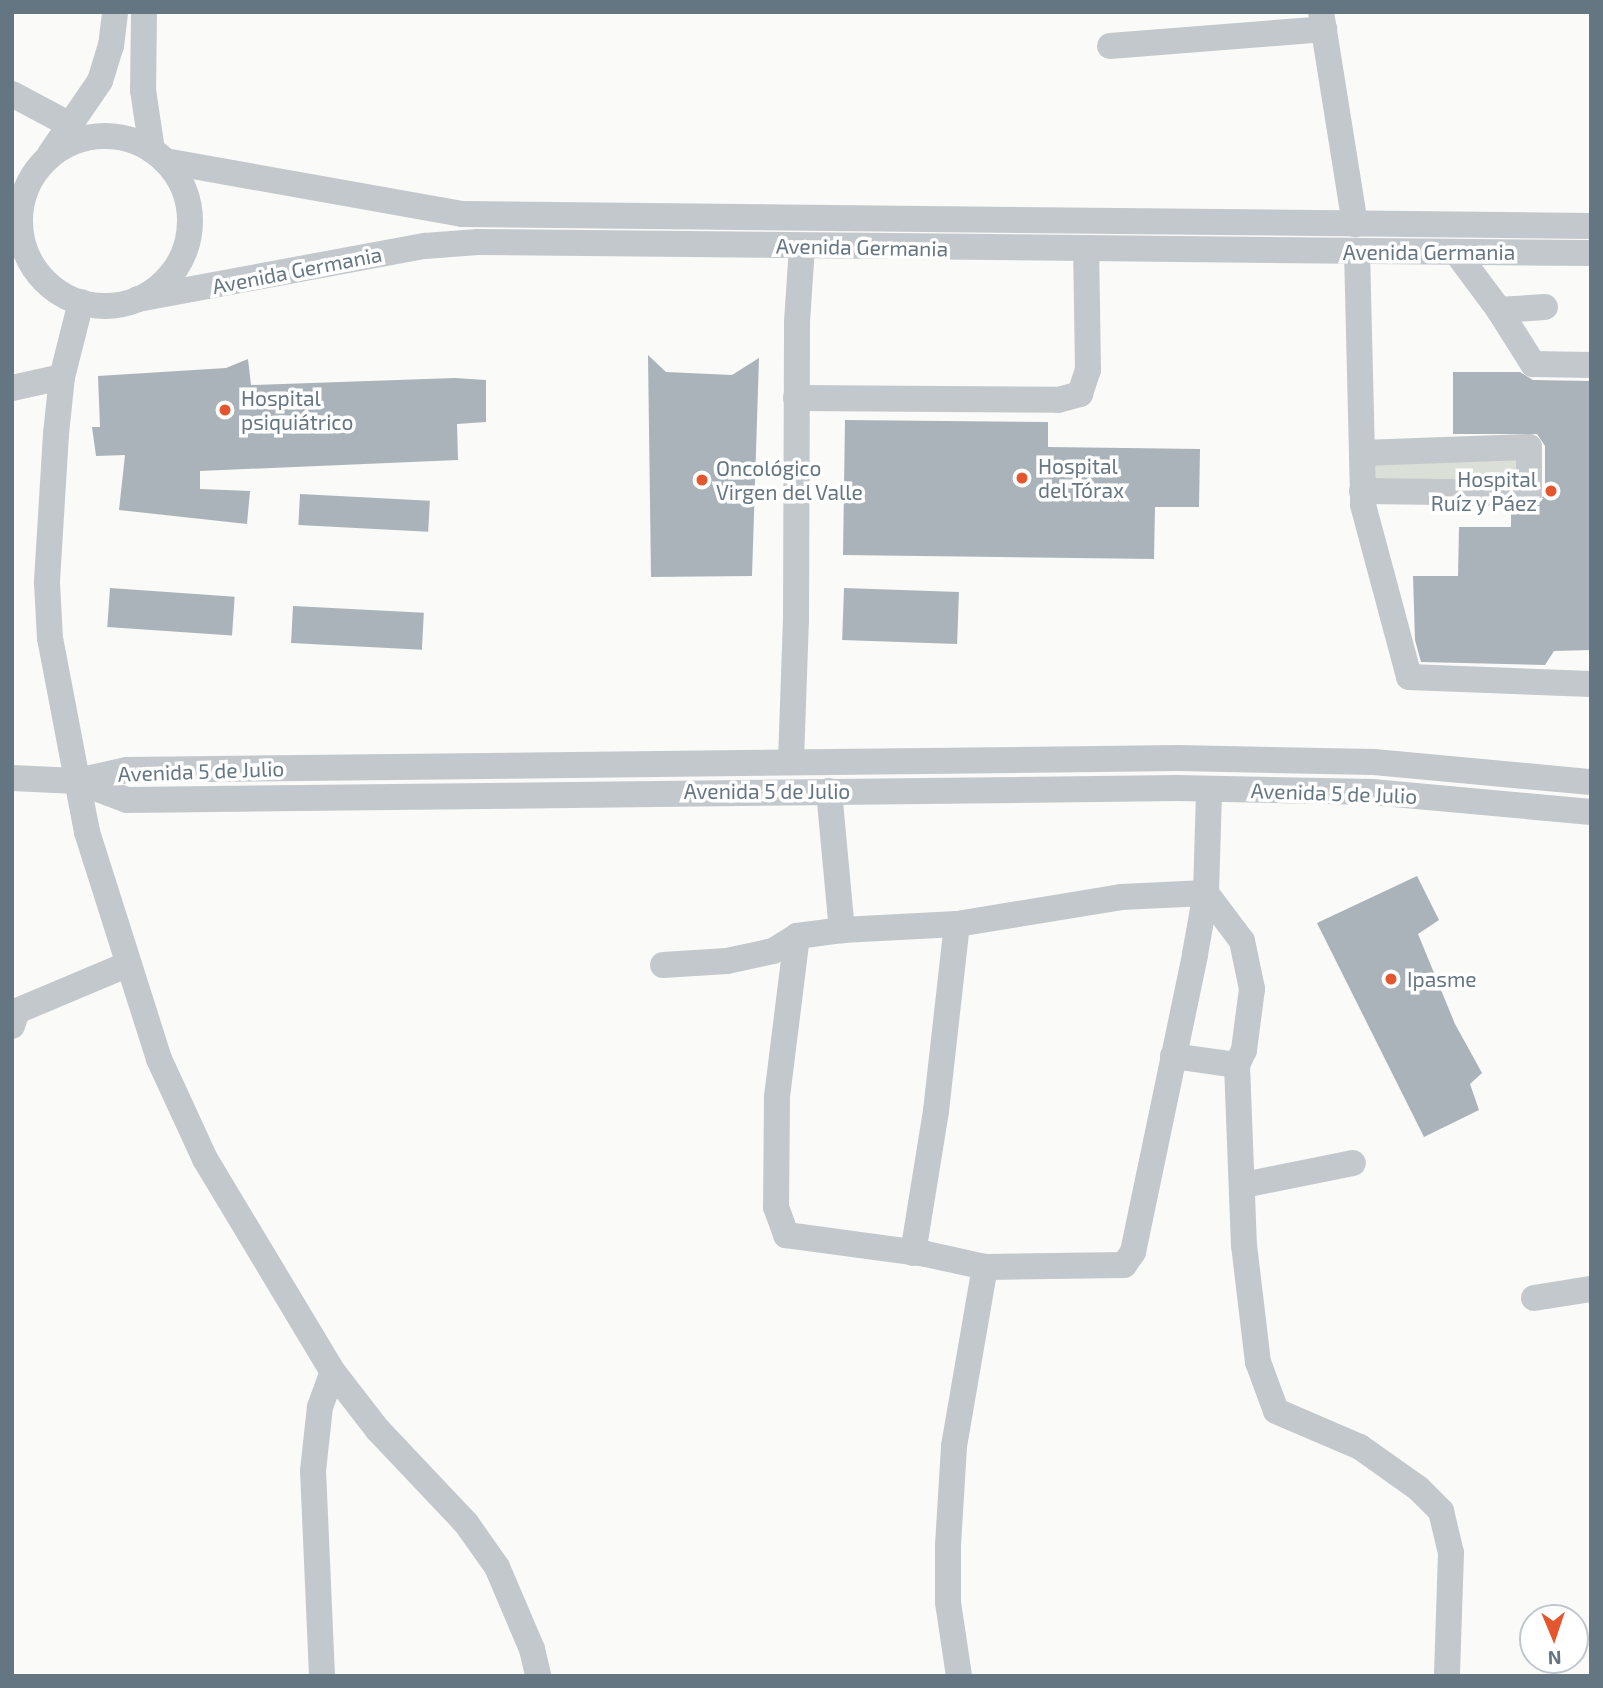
<!DOCTYPE html>
<html>
<head>
<meta charset="utf-8">
<style>
  body { margin:0 }
  #map { position:relative; width:1603px; height:1688px; overflow:hidden; background:#fafaf8; font-family:"Exo 2",sans-serif }
  div>[style] { position:absolute }
  .green>* { inset:0; background:#dadfd7; transform-origin:0 0 }
  .building>* { inset:0; background:#aab3b9; transform-origin:0 0 }
  .minor>* { height:26px; margin:-13px; padding:0 13px; transform-origin:13px; border-radius:13px; background:#c3c8cc }
  .minor>.ring { margin:-13px; padding:0; box-sizing:content-box; background:none; border:26px solid #c3c8cc; border-radius:50% }
  .dots>* { width:19px; height:19px; translate:-50% -50%; box-sizing:border-box; border:4px solid #fff; border-radius:50% }
  span { translate:-50% -50%; white-space:nowrap; text-align:center; line-height:1.15; -webkit-text-stroke:7px #fff; paint-order:stroke }
  .street-label { font-size:21px; color:#657683 }
  .poi-label { font-size:21px; color:#657683 }
  .left { translate:0 -50%; text-align:left }
  .right { translate:-100% -50%; text-align:right }
  .frame { position:absolute; inset:0; border:14px solid #657683; pointer-events:none }
  .north { position:absolute; left:1519px; top:1604px; width:70px; height:70px; box-sizing:border-box; background:#fff; border:2px solid #c1c8cd; border-radius:50%; rotate:178deg; font-size:19px; font-weight:700; line-height:28px; text-align:center; color:#657683 }
  .north::after { content:''; display:block; margin:auto; width:24px; height:32px; background:#e4572e; clip-path:polygon(50% 0,100% 100%,50% 72%,0 100%) }
</style>
</head>
<body>
<div id="map">
  <div class="green">
    <div style="left:1374px;top:459px;width:142px;height:24px"></div>
  </div>
  <div class="building">
    <div style="clip-path:polygon(648px 355px,666px 372px,732px 375px,759px 358px,752px 576px,651px 577px)"></div>
    <div style="clip-path:polygon(248px 359px,251px 385px,455px 378px,486px 380px,486px 422px,457px 424px,458px 460px,200px 471px,200px 489px,250px 491px,247px 524px,119px 510px,125px 455px,96px 456px,92px 427px,100px 427px,98px 376px,226px 368px)"></div>
    <div style="clip-path:polygon(1453px 372px,1520px 372px,1533px 380px,1591px 381px,1591px 650px,1554px 651px,1545px 665px,1421px 662px,1415px 640px,1413px 576px,1458px 576px,1459px 527px,1511px 527px,1511px 509px,1536px 507px,1545px 493px,1545px 446px,1537px 434px,1453px 434px)"></div>
    <div style="clip-path:polygon(845px 420px,1048px 422px,1048px 447px,1200px 449px,1199px 507px,1155px 507px,1154px 559px,843px 555px)"></div>
    <div style="left:300px;top:494px;width:130px;height:31px;rotate:3deg"></div>
    <div style="left:110px;top:588px;width:125px;height:39px;rotate:4deg"></div>
    <div style="left:844px;top:588px;width:115px;height:52px;rotate:2deg"></div>
    <div style="left:293px;top:606px;width:131px;height:37px;rotate:3deg"></div>
    <div style="clip-path:polygon(1417px 876px,1439px 920px,1418px 934px,1455px 1024px,1482px 1073px,1470px 1084px,1479px 1110px,1424px 1137px,1317px 923px)"></div>
  </div>
  <div class="minor">
    <div style="left:144px;top:12px;width:78px;rotate:90.7deg"></div>
    <div style="left:143px;top:90px;width:61px;rotate:81.5deg"></div>
    <div style="left:1321px;top:12px;width:215px;rotate:80.9deg"></div>
    <div style="left:1110px;top:46px;width:215px;rotate:-4.5deg"></div>
    <div style="left:12px;top:94px;width:66px;rotate:28.1deg"></div>
    <div class="ring" style="left:20px;top:136px;width:144px;height:144px"></div>
    <div style="left:50px;top:154px;width:88px;rotate:-55.6deg"></div>
    <div style="left:100px;top:81px;width:37px;rotate:-73deg"></div>
    <div style="left:111px;top:46px;width:34px;rotate:-83deg"></div>
    <div style="left:165px;top:161px;width:302px;rotate:10.1deg"></div>
    <div style="left:462px;top:214px;width:1129px;rotate:0.61deg"></div>
    <div style="left:1357px;top:251px;width:254px;rotate:88.6deg"></div>
    <div style="left:1363px;top:505px;width:178px;rotate:75deg"></div>
    <div style="left:1409px;top:677px;width:182px;rotate:2.2deg"></div>
    <div style="left:1456px;top:252px;width:72px;rotate:53.4deg"></div>
    <div style="left:1499px;top:310px;width:64px;rotate:57.8deg"></div>
    <div style="left:1533px;top:364px;width:58px;rotate:1deg"></div>
    <div style="left:138px;top:299px;width:292px;rotate:-10.5deg"></div>
    <div style="left:425px;top:246px;width:53px;rotate:-4.3deg"></div>
    <div style="left:478px;top:242px;width:1113px;rotate:0.57deg"></div>
    <div style="left:81px;top:302px;width:77px;rotate:104.2deg"></div>
    <div style="left:62px;top:377px;width:57px;rotate:96deg"></div>
    <div style="left:56px;top:434px;width:149px;rotate:93.5deg"></div>
    <div style="left:47px;top:583px;width:55px;rotate:86.9deg"></div>
    <div style="left:50px;top:638px;width:197px;rotate:79.2deg"></div>
    <div style="left:87px;top:832px;width:238px;rotate:72.4deg"></div>
    <div style="left:159px;top:1059px;width:110px;rotate:65.3deg"></div>
    <div style="left:205px;top:1159px;width:249px;rotate:59deg"></div>
    <div style="left:333px;top:1372px;width:73px;rotate:52.2deg"></div>
    <div style="left:378px;top:1430px;width:128px;rotate:46.6deg"></div>
    <div style="left:466px;top:1523px;width:54px;rotate:54.8deg"></div>
    <div style="left:497px;top:1567px;width:89px;rotate:66.9deg"></div>
    <div style="left:532px;top:1649px;width:28px;rotate:77deg"></div>
    <div style="left:1499px;top:310px;width:46px;rotate:-3.7deg"></div>
    <div style="left:12px;top:388px;width:51px;rotate:-12.4deg"></div>
    <div style="left:796px;top:398px;width:262px;rotate:0.4deg"></div>
    <div style="left:1058px;top:400px;width:23px;rotate:-15deg"></div>
    <div style="left:1080px;top:394px;width:25px;rotate:-72deg"></div>
    <div style="left:1088px;top:370px;width:121px;rotate:-90.9deg"></div>
    <div style="left:1362px;top:453px;width:167px;rotate:-2.1deg"></div>
    <div style="left:1529px;top:447px;width:46px;rotate:90deg"></div>
    <div style="left:1529px;top:493px;width:167px;rotate:-179.3deg"></div>
    <div style="left:791px;top:761px;width:140px;rotate:-88deg"></div>
    <div style="left:796px;top:621px;width:299px;rotate:-89.8deg"></div>
    <div style="left:797px;top:322px;width:76px;rotate:-86.2deg"></div>
    <div style="left:12px;top:778px;width:65px;rotate:2.6deg"></div>
    <div style="left:77px;top:781px;width:51px;rotate:-12.4deg"></div>
    <div style="left:127px;top:770px;width:1051px;rotate:-0.65deg"></div>
    <div style="left:1178px;top:758px;width:196px;rotate:1.2deg"></div>
    <div style="left:1374px;top:762px;width:218px;rotate:5.3deg"></div>
    <div style="left:77px;top:781px;width:53px;rotate:20.8deg"></div>
    <div style="left:127px;top:800px;width:1051px;rotate:-0.65deg"></div>
    <div style="left:1178px;top:788px;width:194px;rotate:1.2deg"></div>
    <div style="left:1372px;top:792px;width:220px;rotate:5.2deg"></div>
    <div style="left:829px;top:791px;width:140px;rotate:84.7deg"></div>
    <div style="left:797px;top:936px;width:162px;rotate:97.1deg"></div>
    <div style="left:777px;top:1097px;width:110px;rotate:90.5deg"></div>
    <div style="left:776px;top:1207px;width:30px;rotate:70deg"></div>
    <div style="left:786px;top:1235px;width:141px;rotate:7.7deg"></div>
    <div style="left:926px;top:1254px;width:60px;rotate:12.4deg"></div>
    <div style="left:985px;top:1267px;width:139px;rotate:-0.8deg"></div>
    <div style="left:1124px;top:1265px;width:16px;rotate:-55deg"></div>
    <div style="left:1133px;top:1252px;width:304px;rotate:-78.2deg"></div>
    <div style="left:1195px;top:954px;width:62px;rotate:-79.8deg"></div>
    <div style="left:1206px;top:893px;width:104px;rotate:-88.3deg"></div>
    <div style="left:663px;top:965px;width:64px;rotate:-3.6deg"></div>
    <div style="left:727px;top:961px;width:47px;rotate:-12.3deg"></div>
    <div style="left:773px;top:951px;width:28px;rotate:-32deg"></div>
    <div style="left:797px;top:936px;width:45px;rotate:-7.6deg"></div>
    <div style="left:842px;top:930px;width:115px;rotate:-3deg"></div>
    <div style="left:957px;top:924px;width:166px;rotate:-9.3deg"></div>
    <div style="left:1121px;top:897px;width:85px;rotate:-2.7deg"></div>
    <div style="left:1206px;top:893px;width:60px;rotate:53.1deg"></div>
    <div style="left:1242px;top:941px;width:49px;rotate:78.2deg"></div>
    <div style="left:1252px;top:989px;width:62px;rotate:97.5deg"></div>
    <div style="left:1244px;top:1050px;width:17px;rotate:115deg"></div>
    <div style="left:1237px;top:1065px;width:180px;rotate:87.8deg"></div>
    <div style="left:1244px;top:1245px;width:118px;rotate:83.2deg"></div>
    <div style="left:1258px;top:1362px;width:52px;rotate:69.8deg"></div>
    <div style="left:1276px;top:1411px;width:91px;rotate:23.2deg"></div>
    <div style="left:1360px;top:1447px;width:71px;rotate:35.3deg"></div>
    <div style="left:1418px;top:1488px;width:33px;rotate:45deg"></div>
    <div style="left:1441px;top:1511px;width:43px;rotate:76.6deg"></div>
    <div style="left:1451px;top:1553px;width:123px;rotate:91.9deg"></div>
    <div style="left:12px;top:1026px;width:16px;rotate:-72deg"></div>
    <div style="left:17px;top:1011px;width:121px;rotate:-22.9deg"></div>
    <div style="left:1173px;top:1056px;width:65px;rotate:8deg"></div>
    <div style="left:1244px;top:1185px;width:111px;rotate:-11.4deg"></div>
    <div style="left:913px;top:1253px;width:144px;rotate:-80.8deg"></div>
    <div style="left:936px;top:1111px;width:188px;rotate:-83.6deg"></div>
    <div style="left:1534px;top:1298px;width:58px;rotate:-9deg"></div>
    <div style="left:322px;top:1676px;width:205px;rotate:-92.5deg"></div>
    <div style="left:313px;top:1471px;width:64px;rotate:-83.8deg"></div>
    <div style="left:320px;top:1407px;width:37px;rotate:-70deg"></div>
    <div style="left:959px;top:1676px;width:75px;rotate:-98.5deg"></div>
    <div style="left:948px;top:1602px;width:57px;rotate:-90deg"></div>
    <div style="left:948px;top:1545px;width:99px;rotate:-86.5deg"></div>
    <div style="left:954px;top:1446px;width:182px;rotate:-80.2deg"></div>
  </div>
  <div class="dots">
    <div style="left:225px;top:410px;background:#e4572e"></div>
    <div style="left:1022px;top:478px;background:#e4572e"></div>
    <div style="left:702px;top:480px;background:#e4572e"></div>
    <div style="left:1551px;top:491px;background:#e4572e"></div>
    <div style="left:1391px;top:979px;background:#e4572e"></div>
  </div>
  <div class="street-label">
    <span style="left:862px;top:247px;rotate:1deg">Avenida Germania</span>
    <span style="left:1429px;top:252px">Avenida Germania</span>
    <span style="left:297px;top:270px;rotate:-11deg">Avenida Germania</span>
    <span style="left:201px;top:771px;rotate:-2deg">Avenida 5 de Julio</span>
    <span style="left:767px;top:791px">Avenida 5 de Julio</span>
    <span style="left:1334px;top:793px;rotate:2deg">Avenida 5 de Julio</span>
  </div>
  <div class="poi-label">
    <span class="left" style="left:241px;top:410px">Hospital<br>psiquiátrico</span>
    <span class="left" style="left:1038px;top:478px">Hospital<br>del Tórax</span>
    <span class="left" style="left:716px;top:480px">Oncológico<br>Virgen del Valle</span>
    <span class="right" style="left:1537px;top:491px">Hospital<br>Ruíz y Páez</span>
    <span class="left" style="left:1407px;top:979px">Ipasme</span>
  </div>
  <div class="frame"></div>
  <div class="north">N</div>
</div>
</body>
</html>
